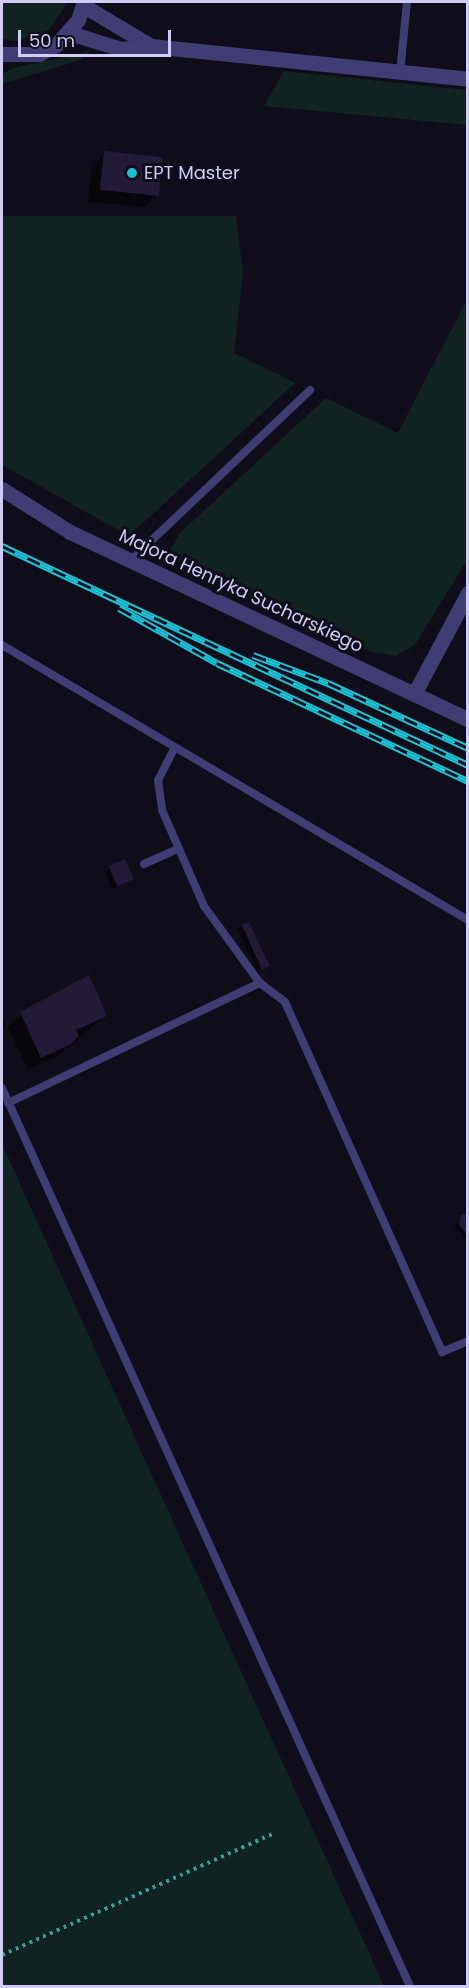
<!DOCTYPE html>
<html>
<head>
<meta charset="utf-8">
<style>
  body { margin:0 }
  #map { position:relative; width:469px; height:1988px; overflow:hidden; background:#0f0d19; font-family:Poppins,sans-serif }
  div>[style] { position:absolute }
  .green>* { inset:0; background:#102222 }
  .shadow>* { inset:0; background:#0007; transform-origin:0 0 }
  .building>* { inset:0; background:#211b38; transform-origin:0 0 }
  .path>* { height:4px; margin-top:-2px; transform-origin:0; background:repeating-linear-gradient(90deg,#3a9d97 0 3px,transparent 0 7.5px) }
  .service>* { height:8px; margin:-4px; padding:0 4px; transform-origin:4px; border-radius:4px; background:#3f3d73 }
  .minor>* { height:15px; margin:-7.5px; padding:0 7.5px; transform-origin:7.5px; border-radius:7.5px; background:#3f3d73 }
  .rail>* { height:7px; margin-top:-3.5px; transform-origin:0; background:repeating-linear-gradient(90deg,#0f0d19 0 14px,#1bc2d4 0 28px); box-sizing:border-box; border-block:2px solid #1bc2d4 }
  .dots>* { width:16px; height:16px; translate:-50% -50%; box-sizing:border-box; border:3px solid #0f0d19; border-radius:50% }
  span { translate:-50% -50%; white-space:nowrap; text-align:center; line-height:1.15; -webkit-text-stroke:6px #0f0d19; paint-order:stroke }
  .poi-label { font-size:18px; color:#d1cbf8 }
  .left { translate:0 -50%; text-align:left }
  .street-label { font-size:18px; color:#d1cbf8 }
  .frame { position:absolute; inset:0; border:3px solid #d1cbf8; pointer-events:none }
  .scale { position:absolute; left:18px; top:30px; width:153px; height:27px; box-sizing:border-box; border:3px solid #d1cbf8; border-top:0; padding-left:8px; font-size:18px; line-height:21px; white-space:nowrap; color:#d1cbf8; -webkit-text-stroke:4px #0f0d19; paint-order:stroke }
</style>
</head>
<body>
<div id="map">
  <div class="green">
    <div style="clip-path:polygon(2px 2px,68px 2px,49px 30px,17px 41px,2px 39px)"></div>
    <div style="clip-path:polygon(91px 51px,80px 60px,2px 84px,2px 74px,13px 68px)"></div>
    <div style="clip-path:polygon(284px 71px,467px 90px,467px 125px,264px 106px)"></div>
    <div style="clip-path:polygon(2px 216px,236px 216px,243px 272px,234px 353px,295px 383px,129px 536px,2px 465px)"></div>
    <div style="clip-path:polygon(467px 299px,467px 560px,415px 645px,396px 656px,372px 652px,167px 555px,180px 533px,326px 398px,398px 433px)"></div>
    <div style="clip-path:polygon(2px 1144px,214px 1612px,384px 1986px,2px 1986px)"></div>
  </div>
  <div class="shadow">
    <div style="clip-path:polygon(105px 153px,158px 194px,145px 207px,88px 202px,92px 166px)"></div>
    <div style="clip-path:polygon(109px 868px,132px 878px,112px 889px,105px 872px)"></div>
    <div style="left:248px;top:924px;width:47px;height:12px;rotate:65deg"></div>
    <div style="clip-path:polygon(88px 977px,105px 1016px,56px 1057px,28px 1070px,8px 1027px,21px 1014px)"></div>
    <div style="clip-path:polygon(5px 1021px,7px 1025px,2px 1030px,2px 1022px)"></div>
    <div style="clip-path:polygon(468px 1218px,468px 1244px,454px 1224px)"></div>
  </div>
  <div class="building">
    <div style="left:104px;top:151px;width:59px;height:39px;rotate:6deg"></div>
    <div style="left:125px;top:859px;width:22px;height:18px;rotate:66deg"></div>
    <div style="clip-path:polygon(249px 922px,270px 966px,262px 970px,242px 925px)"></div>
    <div style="clip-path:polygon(89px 975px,107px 1016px,76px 1030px,79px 1036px,71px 1044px,41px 1058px,20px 1012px)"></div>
    <div style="clip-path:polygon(461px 1214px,468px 1214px,468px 1235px,459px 1225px)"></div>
  </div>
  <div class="path">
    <div style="left:2px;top:1955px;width:296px;rotate:-24.1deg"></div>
  </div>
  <div class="service">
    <div style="left:400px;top:73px;width:71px;rotate:-84.4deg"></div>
    <div style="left:131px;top:560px;width:247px;rotate:-43.5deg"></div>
    <div style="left:2px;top:645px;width:541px;rotate:30.55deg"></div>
    <div style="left:175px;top:747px;width:37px;rotate:117deg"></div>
    <div style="left:158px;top:780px;width:30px;rotate:82deg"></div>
    <div style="left:162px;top:810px;width:105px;rotate:66.4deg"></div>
    <div style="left:204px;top:906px;width:95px;rotate:54deg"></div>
    <div style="left:260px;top:983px;width:31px;rotate:37deg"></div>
    <div style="left:285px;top:1002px;width:384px;rotate:65.8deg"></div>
    <div style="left:442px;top:1352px;width:28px;rotate:-23deg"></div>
    <div style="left:144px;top:864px;width:37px;rotate:-24deg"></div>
    <div style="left:2px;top:1088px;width:986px;rotate:65.57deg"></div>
    <div style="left:8px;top:1103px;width:279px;rotate:-25.5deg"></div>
  </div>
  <div class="minor">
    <div style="left:84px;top:6px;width:78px;rotate:30.8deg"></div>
    <div style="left:70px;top:33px;width:53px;rotate:17.4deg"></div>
    <div style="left:121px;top:49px;width:30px;rotate:-6deg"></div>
    <div style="left:151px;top:46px;width:319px;rotate:5.9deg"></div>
    <div style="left:2px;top:54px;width:37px"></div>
    <div style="left:39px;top:54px;width:19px;rotate:-28deg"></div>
    <div style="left:56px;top:45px;width:33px;rotate:-49deg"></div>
    <div style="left:78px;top:20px;width:19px;rotate:-72deg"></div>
    <div style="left:2px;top:489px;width:80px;rotate:32.3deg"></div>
    <div style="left:70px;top:532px;width:440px;rotate:25.2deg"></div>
    <div style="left:414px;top:694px;width:115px;rotate:-61.9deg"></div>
  </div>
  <div class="rail">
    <div style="left:2px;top:546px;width:515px;rotate:25.17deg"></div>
    <div style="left:119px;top:608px;width:112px;rotate:29.3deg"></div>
    <div style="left:217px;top:663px;width:277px;rotate:25.2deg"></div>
    <div style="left:253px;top:655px;width:80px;rotate:20.5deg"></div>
    <div style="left:328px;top:683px;width:154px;rotate:24.9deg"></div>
  </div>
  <div class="dots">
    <div style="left:132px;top:173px;background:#1bc2d4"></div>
  </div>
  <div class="poi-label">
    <span class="left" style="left:144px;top:173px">EPT Master</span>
  </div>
  <div class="street-label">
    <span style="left:241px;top:591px;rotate:25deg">Majora Henryka Sucharskiego</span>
  </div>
  <div class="frame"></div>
  <div class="scale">50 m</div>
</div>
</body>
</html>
